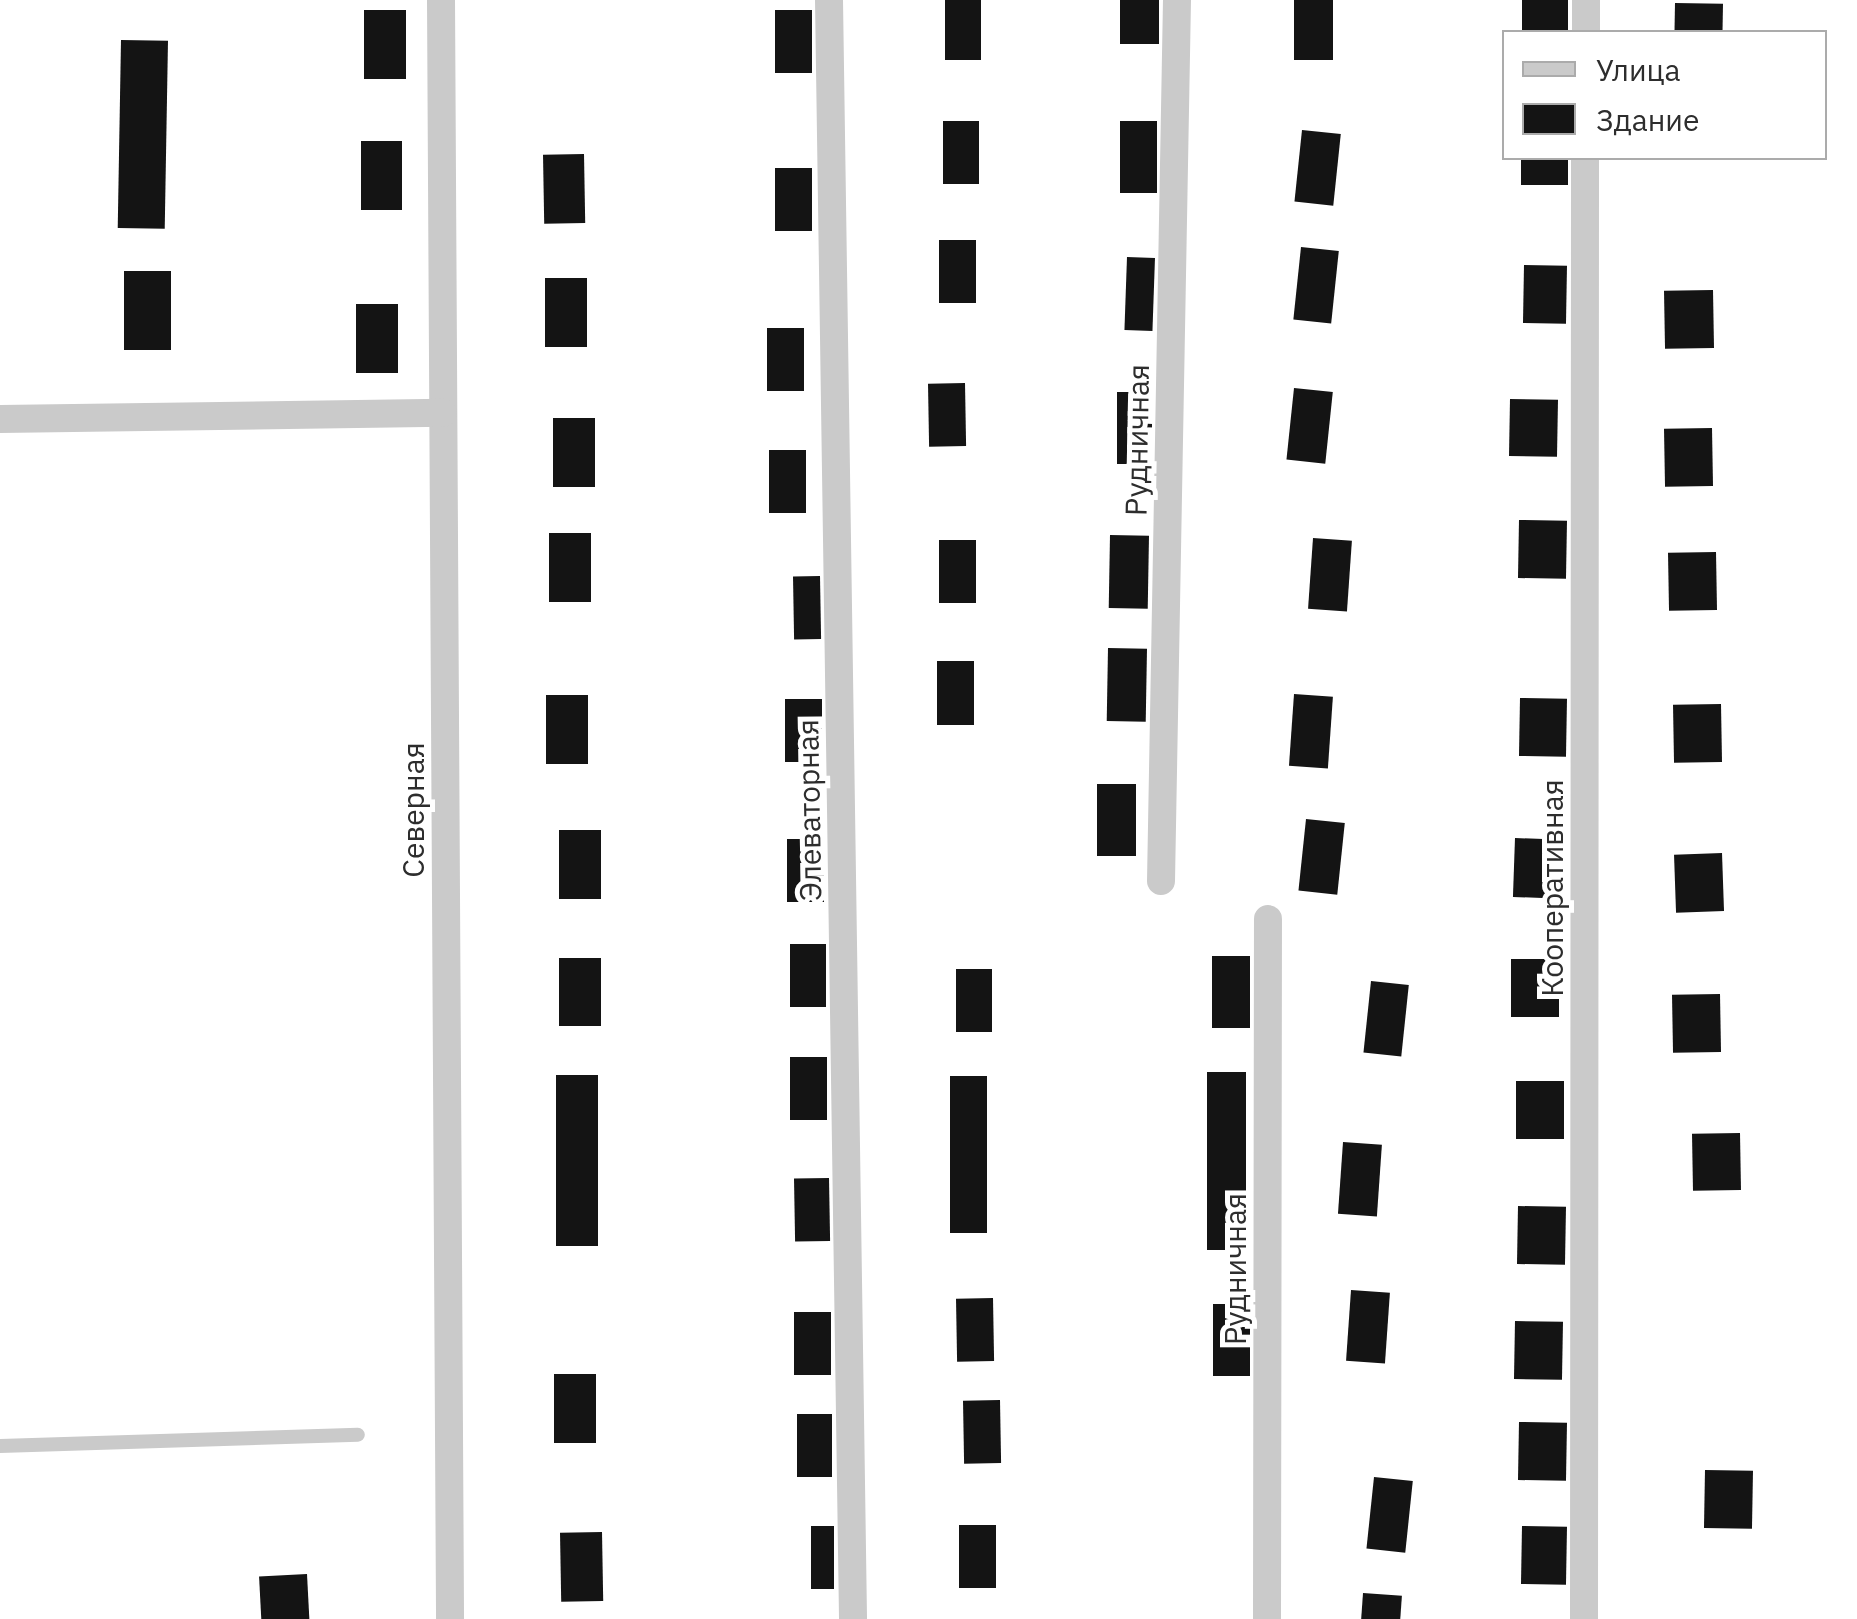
<!DOCTYPE html>
<html>
<head>
<meta charset="utf-8">
<style>
  body { margin:0 }
  #map { position:relative; width:1857px; height:1619px; overflow:hidden; background:#fff; font-family:"IBM Plex Sans",sans-serif }
  div>[style] { position:absolute }
  .building>* { inset:0; background:#141414; transform-origin:0 0 }
  .service>* { height:14px; margin:-7px; padding:0 7px; transform-origin:7px; border-radius:7px; background:#cacaca }
  .minor>* { height:28px; margin:-14px; padding:0 14px; transform-origin:14px; border-radius:14px; background:#cacaca }
  span { translate:-50% -50%; white-space:nowrap; text-align:center; line-height:1.15; -webkit-text-stroke:10px #fff; paint-order:stroke }
  .street-label { font-size:30px; color:#2d2d2d }
  .legend { position:absolute; left:1502px; top:30px; width:325px; height:130px; box-sizing:border-box; background:#fff; border:2px solid #ababab; margin:0; padding:12px 18px; list-style:none; font-size:30px; color:#2d2d2d }
  .legend li { display:flex; align-items:center; gap:20px; height:50px }
  .legend b { width:50px; border:2px solid #ababab }
</style>
</head>
<body>
<div id="map">
  <div class="building">
    <div style="left:945px;top:0;width:36px;height:60px"></div>
    <div style="left:1120px;top:0;width:39px;height:44px"></div>
    <div style="left:1294px;top:0;width:39px;height:60px"></div>
    <div style="left:1522px;top:0;width:46px;height:32px"></div>
    <div style="left:1675px;top:3px;width:48px;height:29px;rotate:1deg"></div>
    <div style="left:364px;top:10px;width:42px;height:69px"></div>
    <div style="left:775px;top:10px;width:37px;height:63px"></div>
    <div style="left:121px;top:40px;width:47px;height:188px;rotate:1deg"></div>
    <div style="left:943px;top:121px;width:36px;height:63px"></div>
    <div style="left:1120px;top:121px;width:37px;height:72px"></div>
    <div style="left:1302px;top:130px;width:39px;height:72px;rotate:6deg"></div>
    <div style="left:361px;top:141px;width:41px;height:69px"></div>
    <div style="left:584px;top:154px;width:69px;height:41px;rotate:89deg"></div>
    <div style="left:1521px;top:158px;width:47px;height:27px"></div>
    <div style="left:775px;top:168px;width:37px;height:63px"></div>
    <div style="left:976px;top:240px;width:63px;height:37px;rotate:90deg"></div>
    <div style="left:1301px;top:247px;width:38px;height:73px;rotate:6deg"></div>
    <div style="left:1127px;top:257px;width:28px;height:73px;rotate:2deg"></div>
    <div style="left:1524px;top:265px;width:43px;height:58px;rotate:1deg"></div>
    <div style="left:124px;top:271px;width:47px;height:79px"></div>
    <div style="left:545px;top:278px;width:42px;height:69px"></div>
    <div style="left:1713px;top:290px;width:58px;height:49px;rotate:89deg"></div>
    <div style="left:356px;top:304px;width:42px;height:69px"></div>
    <div style="left:767px;top:328px;width:37px;height:63px"></div>
    <div style="left:965px;top:383px;width:63px;height:37px;rotate:89deg"></div>
    <div style="left:1294px;top:388px;width:39px;height:72px;rotate:6deg"></div>
    <div style="left:1117px;top:392px;width:35px;height:72px"></div>
    <div style="left:1510px;top:399px;width:48px;height:57px;rotate:1deg"></div>
    <div style="left:553px;top:418px;width:42px;height:69px"></div>
    <div style="left:1712px;top:428px;width:58px;height:48px;rotate:89deg"></div>
    <div style="left:769px;top:450px;width:37px;height:63px"></div>
    <div style="left:1519px;top:520px;width:48px;height:58px;rotate:1deg"></div>
    <div style="left:591px;top:533px;width:69px;height:42px;rotate:90deg"></div>
    <div style="left:1110px;top:535px;width:39px;height:73px;rotate:1deg"></div>
    <div style="left:1313px;top:538px;width:39px;height:71px;rotate:4deg"></div>
    <div style="left:976px;top:540px;width:63px;height:37px;rotate:90deg"></div>
    <div style="left:1716px;top:552px;width:58px;height:48px;rotate:89deg"></div>
    <div style="left:820px;top:576px;width:63px;height:27px;rotate:89deg"></div>
    <div style="left:1108px;top:648px;width:39px;height:73px;rotate:1deg"></div>
    <div style="left:937px;top:661px;width:37px;height:64px"></div>
    <div style="left:1294px;top:694px;width:39px;height:72px;rotate:4deg"></div>
    <div style="left:546px;top:695px;width:42px;height:69px"></div>
    <div style="left:1520px;top:698px;width:47px;height:58px;rotate:1deg"></div>
    <div style="left:822px;top:699px;width:63px;height:37px;rotate:90deg"></div>
    <div style="left:1721px;top:704px;width:58px;height:48px;rotate:89deg"></div>
    <div style="left:1097px;top:784px;width:39px;height:72px"></div>
    <div style="left:1306px;top:819px;width:39px;height:72px;rotate:6deg"></div>
    <div style="left:559px;top:830px;width:42px;height:69px"></div>
    <div style="left:1515px;top:838px;width:48px;height:59px;rotate:2deg"></div>
    <div style="left:787px;top:839px;width:37px;height:63px"></div>
    <div style="left:1722px;top:853px;width:58px;height:48px;rotate:88deg"></div>
    <div style="left:790px;top:944px;width:36px;height:63px"></div>
    <div style="left:1212px;top:956px;width:38px;height:72px"></div>
    <div style="left:559px;top:958px;width:42px;height:68px"></div>
    <div style="left:1511px;top:959px;width:48px;height:58px"></div>
    <div style="left:956px;top:969px;width:36px;height:63px"></div>
    <div style="left:1371px;top:981px;width:38px;height:72px;rotate:6deg"></div>
    <div style="left:1720px;top:994px;width:58px;height:48px;rotate:89deg"></div>
    <div style="left:790px;top:1057px;width:37px;height:63px"></div>
    <div style="left:1207px;top:1072px;width:39px;height:178px"></div>
    <div style="left:556px;top:1075px;width:42px;height:171px"></div>
    <div style="left:950px;top:1076px;width:37px;height:157px"></div>
    <div style="left:1516px;top:1081px;width:48px;height:58px"></div>
    <div style="left:1740px;top:1133px;width:57px;height:48px;rotate:89deg"></div>
    <div style="left:1343px;top:1142px;width:39px;height:72px;rotate:4deg"></div>
    <div style="left:829px;top:1178px;width:63px;height:35px;rotate:89deg"></div>
    <div style="left:1518px;top:1206px;width:48px;height:58px;rotate:1deg"></div>
    <div style="left:1351px;top:1290px;width:39px;height:71px;rotate:4deg"></div>
    <div style="left:993px;top:1298px;width:63px;height:37px;rotate:89deg"></div>
    <div style="left:1213px;top:1304px;width:37px;height:72px"></div>
    <div style="left:794px;top:1312px;width:37px;height:63px"></div>
    <div style="left:1515px;top:1321px;width:48px;height:58px;rotate:1deg"></div>
    <div style="left:554px;top:1374px;width:42px;height:69px"></div>
    <div style="left:1000px;top:1400px;width:63px;height:37px;rotate:89deg"></div>
    <div style="left:797px;top:1414px;width:35px;height:63px"></div>
    <div style="left:1519px;top:1422px;width:48px;height:58px;rotate:1deg"></div>
    <div style="left:1705px;top:1470px;width:48px;height:58px;rotate:1deg"></div>
    <div style="left:1374px;top:1477px;width:39px;height:72px;rotate:6deg"></div>
    <div style="left:959px;top:1525px;width:37px;height:63px"></div>
    <div style="left:811px;top:1526px;width:23px;height:63px"></div>
    <div style="left:1522px;top:1526px;width:45px;height:58px;rotate:1deg"></div>
    <div style="left:602px;top:1532px;width:69px;height:42px;rotate:89deg"></div>
    <div style="left:307px;top:1574px;width:45px;height:48px;rotate:87deg"></div>
    <div style="left:1363px;top:1593px;width:39px;height:26px;rotate:4deg"></div>
  </div>
  <div class="service">
    <div style="left:0;top:1446px;width:358px;rotate:-1.8deg"></div>
  </div>
  <div class="minor">
    <div style="left:441px;top:0;width:1619px;rotate:89.68deg"></div>
    <div style="left:829px;top:0;width:1619px;rotate:89.15deg"></div>
    <div style="left:1586px;top:32px;width:32px;rotate:-90deg"></div>
    <div style="left:0;top:419px;width:443px;rotate:-0.8deg"></div>
    <div style="left:1161px;top:881px;width:881px;rotate:-88.96deg"></div>
    <div style="left:1267px;top:1619px;width:700px;rotate:-89.92deg"></div>
    <div style="left:1584px;top:1619px;width:1461px;rotate:-89.96deg"></div>
  </div>
  <div class="street-label">
    <span style="left:1137px;top:440px;rotate:-89deg">Рудничная</span>
    <span style="left:413px;top:810px;rotate:-90deg">Северная</span>
    <span style="left:809px;top:810px;rotate:-91deg">Элеваторная</span>
    <span style="left:1552px;top:888px;rotate:-90deg">Кооперативная</span>
    <span style="left:1235px;top:1269px;rotate:-90deg">Рудничная</span>
  </div>
  <ul class="legend">
  <li><b style="height:12px;background:#cacaca"></b>Улица</li>
  <li><b style="height:28px;background:#141414"></b>Здание</li>
  </ul>
</div>
</body>
</html>
